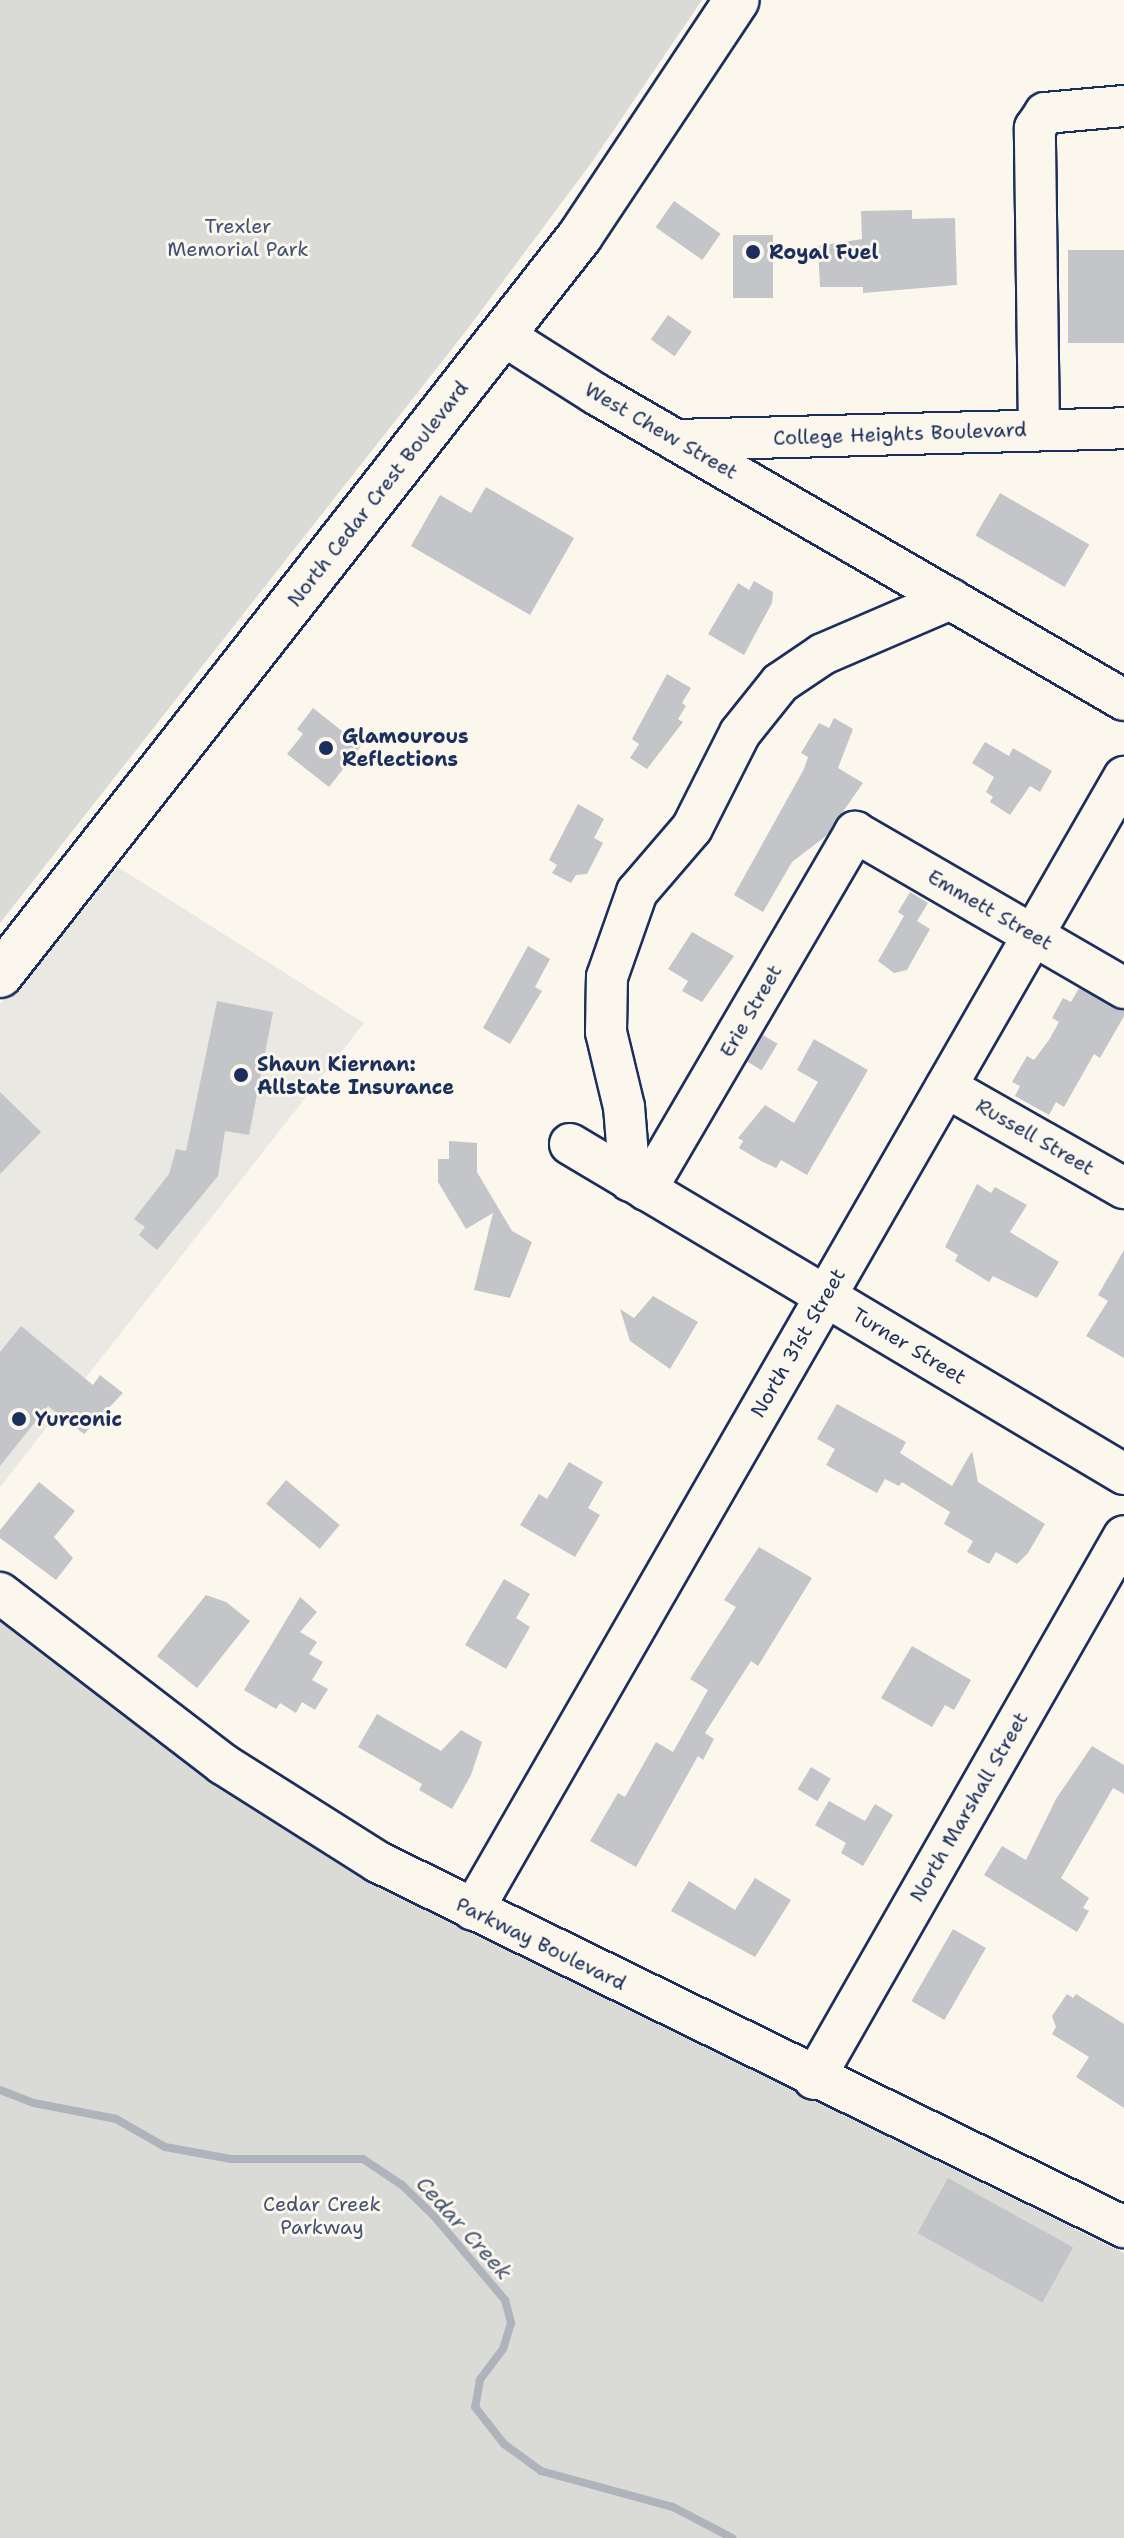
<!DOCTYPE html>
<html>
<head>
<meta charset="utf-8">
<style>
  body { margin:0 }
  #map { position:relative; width:1124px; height:2538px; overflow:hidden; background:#fbf7ec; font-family:"Shantell Sans",sans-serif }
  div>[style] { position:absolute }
  .built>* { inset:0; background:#eae8e2 }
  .green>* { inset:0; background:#dadad7 }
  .stream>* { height:8px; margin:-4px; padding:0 4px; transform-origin:4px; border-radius:4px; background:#afb3bb }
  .building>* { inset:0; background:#c3c5c9; transform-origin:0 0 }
  .roads { filter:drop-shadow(2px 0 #1b2f5e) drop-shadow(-2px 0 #1b2f5e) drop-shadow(0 2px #1b2f5e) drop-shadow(0 -2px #1b2f5e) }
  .minor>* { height:40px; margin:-20px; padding:0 20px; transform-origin:20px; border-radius:20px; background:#fbf7ec }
  .major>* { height:44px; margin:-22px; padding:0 22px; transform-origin:22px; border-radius:22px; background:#fbf7ec }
  .dots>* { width:22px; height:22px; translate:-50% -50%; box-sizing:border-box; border:4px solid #fbf7ec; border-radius:50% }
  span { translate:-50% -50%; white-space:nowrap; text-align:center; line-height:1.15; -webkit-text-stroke:6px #fbf7ec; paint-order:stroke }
  .park-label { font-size:20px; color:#415176 }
  .poi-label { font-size:20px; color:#1b2f5e; font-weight:700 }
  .left { translate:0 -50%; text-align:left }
  .street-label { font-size:20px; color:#1b2f5e }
  .water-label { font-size:22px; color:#47577a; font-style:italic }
</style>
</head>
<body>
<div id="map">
  <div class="built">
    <div style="clip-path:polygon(113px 864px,364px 1023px,0 1487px,0 1004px)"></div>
  </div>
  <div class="green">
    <div style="clip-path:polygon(0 0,702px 0,592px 162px,466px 331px,0 923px)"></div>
    <div style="clip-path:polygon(0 1611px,238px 1800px,393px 1893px,1124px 2253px,1124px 2538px,0 2538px)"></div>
  </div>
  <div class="stream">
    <div style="left:0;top:2090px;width:36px;rotate:21deg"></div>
    <div style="left:34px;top:2103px;width:84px;rotate:11deg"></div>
    <div style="left:116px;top:2119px;width:56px;rotate:29.7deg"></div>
    <div style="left:165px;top:2147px;width:67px;rotate:10.3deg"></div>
    <div style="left:231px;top:2159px;width:132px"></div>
    <div style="left:363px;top:2159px;width:47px;rotate:33.7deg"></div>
    <div style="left:402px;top:2185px;width:45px;rotate:44.1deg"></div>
    <div style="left:434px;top:2216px;width:110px;rotate:49.8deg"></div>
    <div style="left:505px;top:2300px;width:24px;rotate:75deg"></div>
    <div style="left:511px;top:2323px;width:27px;rotate:107deg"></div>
    <div style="left:503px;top:2349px;width:39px;rotate:127deg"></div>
    <div style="left:480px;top:2380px;width:27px;rotate:100deg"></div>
    <div style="left:475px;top:2407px;width:47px;rotate:51.9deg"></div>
    <div style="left:504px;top:2444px;width:46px;rotate:36.1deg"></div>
    <div style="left:541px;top:2471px;width:137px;rotate:15.3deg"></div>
    <div style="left:673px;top:2507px;width:67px;rotate:27.7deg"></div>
  </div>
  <div class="building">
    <div style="left:674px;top:201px;width:57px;height:32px;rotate:35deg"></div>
    <div style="clip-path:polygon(912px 210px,912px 219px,955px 218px,957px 285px,863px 293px,863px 287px,820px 287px,818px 246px,862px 239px,861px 211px)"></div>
    <div style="left:733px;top:235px;width:40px;height:63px"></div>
    <div style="left:1124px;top:250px;width:93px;height:56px;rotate:90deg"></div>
    <div style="left:668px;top:315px;width:29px;height:30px;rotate:35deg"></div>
    <div style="clip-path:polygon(486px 487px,574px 538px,530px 615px,411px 546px,440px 495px,471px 513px)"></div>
    <div style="left:1000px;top:493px;width:103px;height:49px;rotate:30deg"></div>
    <div style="clip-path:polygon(754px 581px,773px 592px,772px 603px,744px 655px,708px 634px,738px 583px,749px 590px)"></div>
    <div style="clip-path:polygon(667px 674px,691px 688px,682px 703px,686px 706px,678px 719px,683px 722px,647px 769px,630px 758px,639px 744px,632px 739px)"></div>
    <div style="clip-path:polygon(313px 708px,361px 746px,329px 787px,287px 754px,303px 734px,297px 729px)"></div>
    <div style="clip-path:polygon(834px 718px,853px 729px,838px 768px,863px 783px,826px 836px,792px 862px,763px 912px,734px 895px,804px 769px,808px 757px,801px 753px,819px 723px,829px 728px)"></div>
    <div style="clip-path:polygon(985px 742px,1009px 756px,1013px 748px,1052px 771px,1040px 792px,1030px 786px,1010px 815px,990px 802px,993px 797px,986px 792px,994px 777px,972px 763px)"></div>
    <div style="clip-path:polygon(578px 804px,604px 819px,594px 838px,603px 843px,587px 874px,576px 875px,571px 883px,552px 873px,557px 865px,549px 860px)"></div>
    <div style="clip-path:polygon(910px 892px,928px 903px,917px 921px,930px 929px,907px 970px,894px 973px,878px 961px,904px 916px,898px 912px)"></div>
    <div style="clip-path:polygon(692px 932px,734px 956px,702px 1002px,682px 991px,688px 981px,668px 969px)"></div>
    <div style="clip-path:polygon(528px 946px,550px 959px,535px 987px,542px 991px,510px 1044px,483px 1028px)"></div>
    <div style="clip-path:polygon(1079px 988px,1124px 1011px,1124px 1016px,1100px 1058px,1094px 1054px,1064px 1107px,1056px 1102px,1049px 1115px,1015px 1096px,1020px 1086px,1012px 1082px,1027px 1056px,1034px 1060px,1049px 1040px,1059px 1022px,1052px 1018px,1063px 998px,1071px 1002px)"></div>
    <div style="clip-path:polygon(217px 1001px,273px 1012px,249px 1135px,225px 1131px,218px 1176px,157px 1250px,139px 1235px,145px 1227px,134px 1219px,169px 1174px,176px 1149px,186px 1151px)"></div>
    <div style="left:763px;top:1035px;width:17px;height:31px;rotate:31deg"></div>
    <div style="clip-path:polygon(814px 1039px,868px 1070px,807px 1175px,781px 1160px,776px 1168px,761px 1161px,739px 1148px,743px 1141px,738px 1138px,765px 1105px,794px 1123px,818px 1082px,797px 1070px)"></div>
    <div style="clip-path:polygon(0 1092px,41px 1132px,0 1174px)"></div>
    <div style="clip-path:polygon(449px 1141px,477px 1143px,477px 1172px,512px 1231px,532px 1242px,510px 1298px,474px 1290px,493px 1213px,466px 1229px,438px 1182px,438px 1159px,449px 1159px)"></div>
    <div style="clip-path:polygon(977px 1184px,991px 1193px,995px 1187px,1027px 1205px,1010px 1232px,1059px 1262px,1037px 1298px,993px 1276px,989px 1282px,955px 1261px,958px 1255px,945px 1247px)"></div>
    <div style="clip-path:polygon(1124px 1250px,1124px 1358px,1086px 1336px,1108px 1301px,1098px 1295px)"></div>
    <div style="clip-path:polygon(653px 1296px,698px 1322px,670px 1369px,630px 1341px,620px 1309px,634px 1318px)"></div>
    <div style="clip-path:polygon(21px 1326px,93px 1385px,100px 1375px,123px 1393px,84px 1434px,48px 1406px,0 1466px,0 1352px)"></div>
    <div style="clip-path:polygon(837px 1404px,906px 1442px,900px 1453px,952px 1486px,972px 1451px,978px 1482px,1045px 1524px,1028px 1553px,1017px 1564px,996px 1552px,989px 1564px,967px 1552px,973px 1541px,944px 1524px,950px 1512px,902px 1482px,899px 1486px,885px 1479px,877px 1493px,826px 1465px,835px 1449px,817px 1439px)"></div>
    <div style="clip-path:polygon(569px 1462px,603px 1482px,588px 1508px,600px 1515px,575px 1557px,520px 1525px,539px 1494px,547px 1499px)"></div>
    <div style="left:286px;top:1480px;width:70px;height:31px;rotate:40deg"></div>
    <div style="clip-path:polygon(39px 1482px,75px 1511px,54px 1537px,73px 1558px,56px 1580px,0 1538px,0 1530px)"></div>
    <div style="clip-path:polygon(759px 1547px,812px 1578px,758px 1666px,751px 1661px,705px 1733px,714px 1739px,703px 1760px,698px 1756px,636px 1867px,590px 1841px,618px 1793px,625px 1797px,656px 1742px,673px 1752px,708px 1690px,690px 1679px,736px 1607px,724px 1600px)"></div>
    <div style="clip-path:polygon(504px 1579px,530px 1594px,516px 1618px,530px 1627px,506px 1669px,465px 1645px)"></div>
    <div style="clip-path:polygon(206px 1595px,226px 1602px,250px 1621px,197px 1688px,157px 1656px)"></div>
    <div style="clip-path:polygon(300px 1597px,317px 1612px,300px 1632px,317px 1642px,309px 1654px,323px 1662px,312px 1680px,328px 1689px,315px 1710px,302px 1702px,296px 1713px,280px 1703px,276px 1709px,244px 1690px)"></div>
    <div style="clip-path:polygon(912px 1646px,971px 1680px,954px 1710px,945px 1705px,932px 1727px,881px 1698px)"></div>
    <div style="clip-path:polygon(377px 1714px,441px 1751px,461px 1730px,482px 1742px,471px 1775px,452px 1809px,419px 1790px,422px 1784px,358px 1747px)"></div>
    <div style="clip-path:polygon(1092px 1746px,1124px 1765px,1124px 1794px,1113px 1788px,1061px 1878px,1089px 1898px,1083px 1908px,1089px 1911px,1077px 1932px,984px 1875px,1002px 1846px,1026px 1860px,1056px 1799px)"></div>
    <div style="left:811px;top:1767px;width:23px;height:26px;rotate:31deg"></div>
    <div style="clip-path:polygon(829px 1801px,865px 1821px,875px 1804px,893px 1815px,863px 1866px,841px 1853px,846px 1843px,815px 1825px)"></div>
    <div style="clip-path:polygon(755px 1878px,791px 1900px,755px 1957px,671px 1911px,689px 1881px,735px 1910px)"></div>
    <div style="left:953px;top:1929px;width:38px;height:83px;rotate:30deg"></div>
    <div style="clip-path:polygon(1067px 1994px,1073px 1998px,1076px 1994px,1124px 2024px,1124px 2108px,1076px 2077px,1089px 2057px,1052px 2034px,1056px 2027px,1052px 2016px)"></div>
    <div style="left:948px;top:2178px;width:143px;height:63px;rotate:29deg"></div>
  </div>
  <div class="roads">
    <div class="minor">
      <div style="left:503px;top:335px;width:110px;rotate:32.4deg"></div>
      <div style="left:596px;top:394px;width:610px;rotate:30.09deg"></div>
      <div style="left:1039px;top:430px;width:302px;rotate:-90.8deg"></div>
      <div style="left:1035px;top:128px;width:18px;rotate:-56deg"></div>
      <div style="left:1045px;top:113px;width:79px;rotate:-5.1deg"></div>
      <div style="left:676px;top:440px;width:448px;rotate:-1.5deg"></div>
      <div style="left:946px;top:1087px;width:205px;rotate:29.6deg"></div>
      <div style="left:570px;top:1144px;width:645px;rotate:30.78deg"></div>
      <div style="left:630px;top:1181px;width:74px;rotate:-94.6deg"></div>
      <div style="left:624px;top:1107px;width:77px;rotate:-103.5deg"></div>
      <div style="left:606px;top:1032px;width:55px;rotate:-89deg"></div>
      <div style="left:607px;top:977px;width:90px;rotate:-70.6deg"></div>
      <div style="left:637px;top:892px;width:84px;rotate:-49.3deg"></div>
      <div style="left:692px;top:828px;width:106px;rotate:-63.2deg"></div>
      <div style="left:740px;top:733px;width:64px;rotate:-51.3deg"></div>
      <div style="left:780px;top:683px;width:52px;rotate:-34deg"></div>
      <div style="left:823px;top:654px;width:139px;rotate:-23.3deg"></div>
      <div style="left:646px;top:1190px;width:415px;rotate:-59.7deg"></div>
      <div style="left:855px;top:832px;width:311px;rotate:30.1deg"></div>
      <div style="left:0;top:1593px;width:281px;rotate:37.5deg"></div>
      <div style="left:223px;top:1764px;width:183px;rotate:32.3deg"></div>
      <div style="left:378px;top:1862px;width:831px;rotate:26.07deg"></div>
      <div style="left:473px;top:1910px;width:1307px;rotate:-60.12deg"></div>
      <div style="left:814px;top:2079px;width:625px;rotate:-60.28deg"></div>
    </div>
    <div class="major">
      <div style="left:0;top:975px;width:939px;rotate:-51.87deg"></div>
      <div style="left:580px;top:236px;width:283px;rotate:-56.4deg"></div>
    </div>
  </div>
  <div class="dots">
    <div style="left:753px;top:252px;background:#1b2f5e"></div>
    <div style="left:326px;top:748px;background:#1b2f5e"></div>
    <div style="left:241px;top:1075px;background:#1b2f5e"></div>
    <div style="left:19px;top:1419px;background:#1b2f5e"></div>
  </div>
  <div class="park-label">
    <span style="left:238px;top:238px">Trexler<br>Memorial Park</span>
    <span style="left:322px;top:2216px">Cedar Creek<br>Parkway</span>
  </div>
  <div class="poi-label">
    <span class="left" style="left:769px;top:252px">Royal Fuel</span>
    <span class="left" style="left:342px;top:748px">Glamourous<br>Reflections</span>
    <span class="left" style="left:257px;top:1076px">Shaun Kiernan:<br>Allstate Insurance</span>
    <span class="left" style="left:35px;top:1419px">Yurconic</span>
  </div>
  <div class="street-label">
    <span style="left:661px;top:431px;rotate:30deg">West Chew Street</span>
    <span style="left:900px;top:434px;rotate:-2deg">College Heights Boulevard</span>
    <span style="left:378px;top:494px;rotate:-52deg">North Cedar Crest Boulevard</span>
    <span style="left:990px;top:910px;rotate:30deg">Emmett Street</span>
    <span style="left:751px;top:1011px;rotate:-60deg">Erie Street</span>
    <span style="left:1035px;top:1137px;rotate:30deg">Russell Street</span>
    <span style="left:798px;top:1343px;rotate:-60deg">North 31st Street</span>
    <span style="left:909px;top:1346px;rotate:31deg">Turner Street</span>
    <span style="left:969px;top:1807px;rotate:-60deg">North Marshall Street</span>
    <span style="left:541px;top:1944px;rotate:26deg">Parkway Boulevard</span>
  </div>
  <div class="water-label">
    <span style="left:464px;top:2228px;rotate:48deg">Cedar Creek</span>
  </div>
</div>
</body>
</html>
